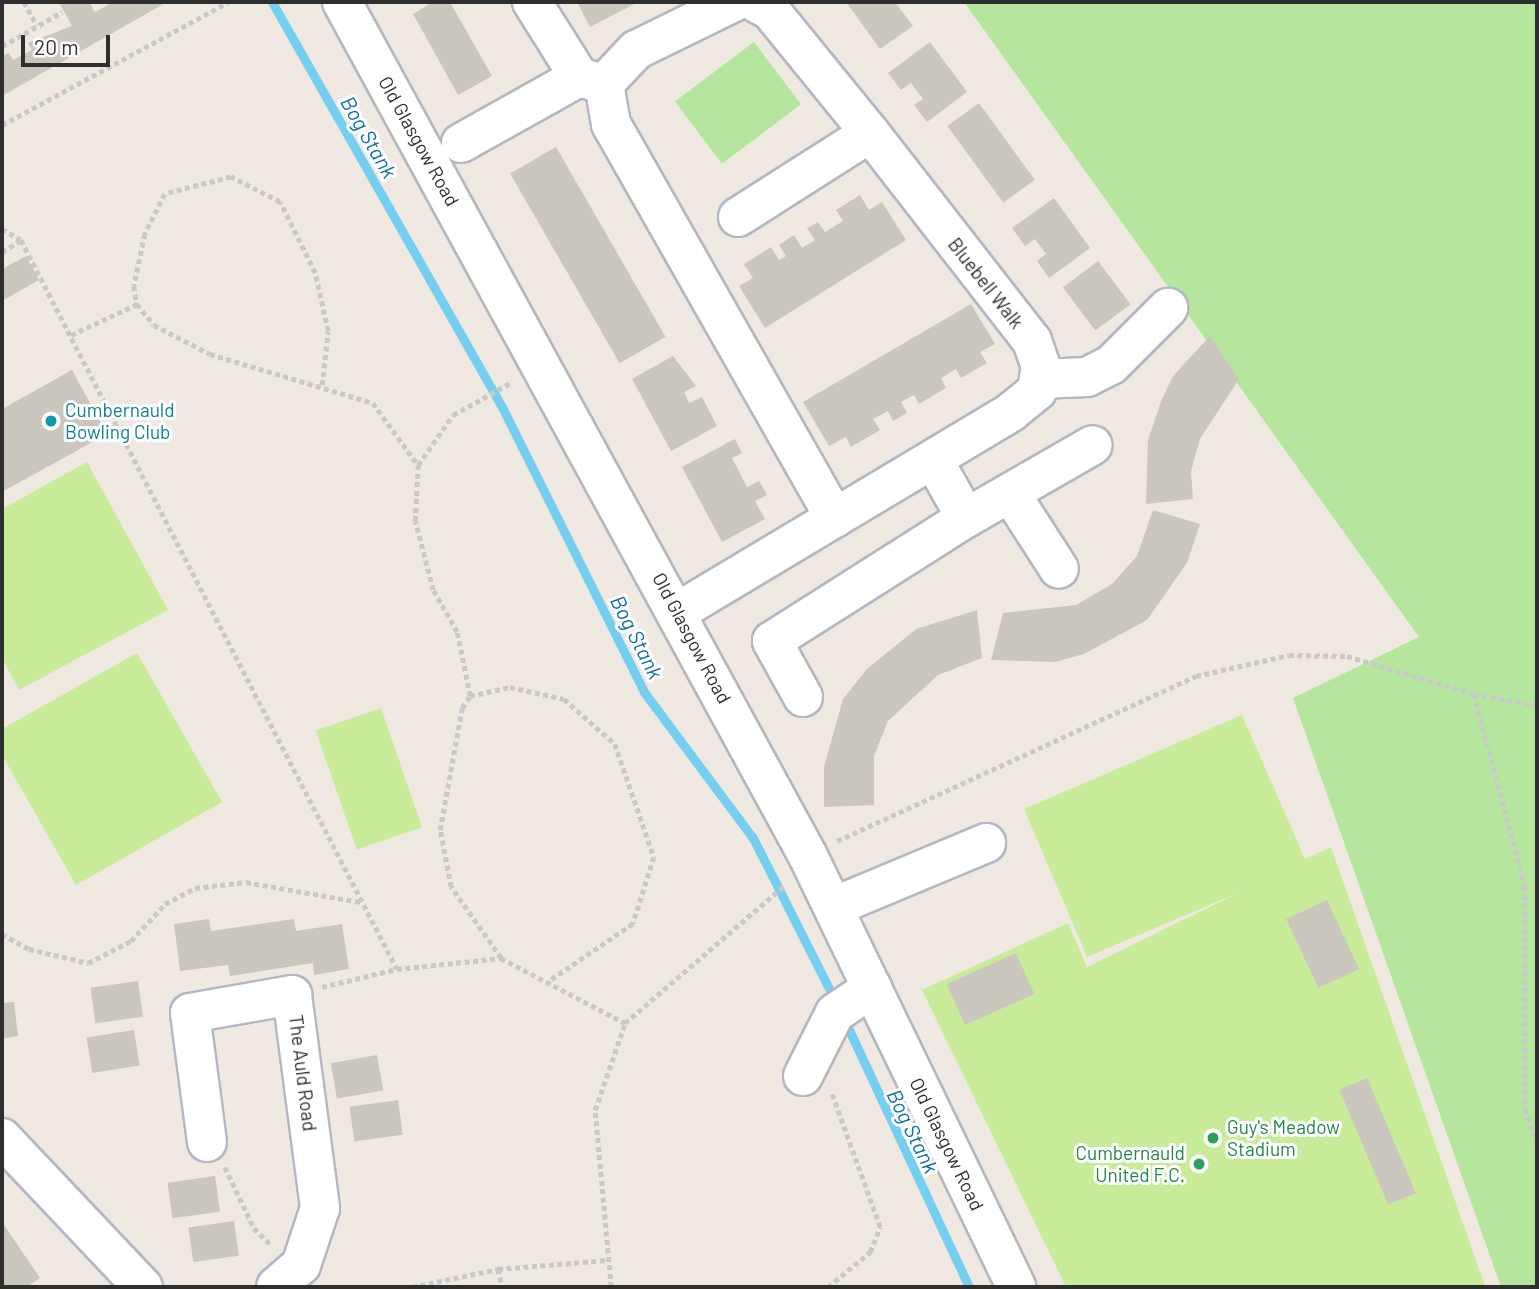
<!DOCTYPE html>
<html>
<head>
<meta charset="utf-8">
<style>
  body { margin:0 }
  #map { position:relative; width:1539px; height:1289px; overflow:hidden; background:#efe9e1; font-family:Barlow,sans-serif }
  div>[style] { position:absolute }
  .green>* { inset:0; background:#b6e59e; transform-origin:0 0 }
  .pitch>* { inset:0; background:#c9ec9a; transform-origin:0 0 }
  .stream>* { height:9px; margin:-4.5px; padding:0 4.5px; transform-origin:4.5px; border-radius:4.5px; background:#75cff0 }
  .building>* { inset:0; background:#cbc7bf; transform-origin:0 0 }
  .path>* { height:4.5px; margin-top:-2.25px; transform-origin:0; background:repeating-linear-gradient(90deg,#c9c9c9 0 5px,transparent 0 8.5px) }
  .roads { filter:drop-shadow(2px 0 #b4b7c1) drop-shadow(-2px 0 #b4b7c1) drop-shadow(0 2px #b4b7c1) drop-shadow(0 -2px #b4b7c1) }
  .minor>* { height:38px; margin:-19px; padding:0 19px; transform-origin:19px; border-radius:19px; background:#fff }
  .dots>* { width:19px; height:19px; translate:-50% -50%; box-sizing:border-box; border:4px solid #fff; border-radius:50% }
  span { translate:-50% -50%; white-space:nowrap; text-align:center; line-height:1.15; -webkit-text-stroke:6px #fff; paint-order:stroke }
  .street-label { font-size:19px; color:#2e2e2e }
  .culture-label { font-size:19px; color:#0d838f }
  .left { translate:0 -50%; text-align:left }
  .leisure-label { font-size:19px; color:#27864d }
  .right { translate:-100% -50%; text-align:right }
  .water-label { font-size:21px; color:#0d6fa3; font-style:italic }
  .frame { position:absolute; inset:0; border:4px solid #2e2e2e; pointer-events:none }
  .scale { position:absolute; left:21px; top:35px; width:89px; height:32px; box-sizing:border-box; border:4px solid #2e2e2e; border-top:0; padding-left:9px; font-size:21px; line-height:24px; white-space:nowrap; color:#2e2e2e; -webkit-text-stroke:5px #fff; paint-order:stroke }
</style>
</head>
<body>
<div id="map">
  <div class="green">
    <div style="clip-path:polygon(964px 2px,1537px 2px,1537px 1287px,1501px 1287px,1293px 698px,1419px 637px)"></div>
    <div style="left:754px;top:42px;width:78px;height:99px;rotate:53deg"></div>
  </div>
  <div class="pitch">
    <div style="clip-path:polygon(87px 462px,168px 610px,19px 690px,2px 658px,2px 509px)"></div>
    <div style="clip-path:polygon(137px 653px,222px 802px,76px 885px,2px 755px,2px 729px)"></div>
    <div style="left:381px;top:708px;width:126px;height:69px;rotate:71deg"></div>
    <div style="clip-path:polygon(1242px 715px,1305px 859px,1331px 847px,1485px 1286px,1066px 1287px,922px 990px,1068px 923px,1087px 967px,1240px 892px,1087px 957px,1024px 809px)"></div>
  </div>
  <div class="stream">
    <div style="left:272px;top:2px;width:468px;rotate:60.4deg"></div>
    <div style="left:503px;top:409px;width:316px;rotate:63.5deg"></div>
    <div style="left:644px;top:692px;width:182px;rotate:53.3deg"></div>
    <div style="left:753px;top:838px;width:182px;rotate:63.2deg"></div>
    <div style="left:844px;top:1019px;width:296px;rotate:65deg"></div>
  </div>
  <div class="building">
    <div style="clip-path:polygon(59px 2px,89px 2px,95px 12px,113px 2px,167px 2px,2px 96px,2px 56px,9px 53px,13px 60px,32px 50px,28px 43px,72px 26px)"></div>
    <div style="clip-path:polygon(433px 2px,450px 2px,492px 76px,458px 95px,413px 14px)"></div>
    <div style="clip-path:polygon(577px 2px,638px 2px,590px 27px)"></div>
    <div style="clip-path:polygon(846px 2px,895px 2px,913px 26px,880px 49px)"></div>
    <div style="clip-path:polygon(930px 42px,967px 92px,927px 122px,914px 105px,923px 99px,911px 83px,901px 90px,888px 73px)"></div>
    <div style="left:979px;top:103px;width:95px;height:39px;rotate:54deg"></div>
    <div style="left:556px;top:147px;width:219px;height:53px;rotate:60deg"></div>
    <div style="clip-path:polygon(860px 195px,869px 210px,882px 202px,906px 240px,765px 328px,739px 286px,753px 278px,744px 264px,771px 247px,779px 260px,786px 256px,779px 245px,794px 235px,802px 248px,815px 240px,807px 228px,818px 222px,825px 232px,843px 221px,836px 210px)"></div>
    <div style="clip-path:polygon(1054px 198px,1090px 248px,1049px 278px,1037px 261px,1046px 254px,1035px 239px,1025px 246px,1012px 228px)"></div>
    <div style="clip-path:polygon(26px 256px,39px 280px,2px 301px,2px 263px,4px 268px)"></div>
    <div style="left:1098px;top:261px;width:54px;height:44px;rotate:53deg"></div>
    <div style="clip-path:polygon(971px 304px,995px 344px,980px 352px,987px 363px,961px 378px,956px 369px,941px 378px,946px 388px,919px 404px,914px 395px,901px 402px,907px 413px,893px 421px,888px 411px,873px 419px,880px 430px,851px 447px,846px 437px,829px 446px,803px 402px)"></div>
    <div style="clip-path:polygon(1210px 336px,1239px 379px,1200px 439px,1191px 471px,1193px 499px,1146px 504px,1148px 440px,1162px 399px,1173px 376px)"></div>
    <div style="clip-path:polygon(673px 356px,696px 386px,684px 392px,689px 403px,702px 397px,717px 426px,671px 451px,632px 379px)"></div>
    <div style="clip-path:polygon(72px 370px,107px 434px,2px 492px,2px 409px)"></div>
    <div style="clip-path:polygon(735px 439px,742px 453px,732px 458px,747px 487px,759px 481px,767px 495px,755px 501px,765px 519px,722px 542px,682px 467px)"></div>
    <div style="clip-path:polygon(1153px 510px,1200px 524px,1187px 563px,1147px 620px,1084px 654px,1055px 662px,991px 660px,1003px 613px,1076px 605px,1112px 584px,1137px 556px)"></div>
    <div style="clip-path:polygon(977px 610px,982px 658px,938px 675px,888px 721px,874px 756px,874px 805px,824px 807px,824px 767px,843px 699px,867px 669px,916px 629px)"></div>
    <div style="left:1327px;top:900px;width:76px;height:45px;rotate:65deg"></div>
    <div style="clip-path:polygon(209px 919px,211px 931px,294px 919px,296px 931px,342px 924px,349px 969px,314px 975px,313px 963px,230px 976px,228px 965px,180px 971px,174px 924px)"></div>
    <div style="left:1016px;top:953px;width:45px;height:76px;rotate:66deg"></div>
    <div style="left:138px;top:981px;width:36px;height:48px;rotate:82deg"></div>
    <div style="clip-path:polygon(14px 1002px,18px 1036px,2px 1039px,2px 1003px)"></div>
    <div style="left:134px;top:1030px;width:36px;height:48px;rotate:81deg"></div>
    <div style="left:377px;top:1055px;width:36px;height:47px;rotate:80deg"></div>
    <div style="left:1367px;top:1078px;width:125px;height:30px;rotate:67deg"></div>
    <div style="left:398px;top:1100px;width:35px;height:49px;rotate:82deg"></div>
    <div style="left:215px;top:1176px;width:36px;height:48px;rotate:82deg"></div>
    <div style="left:234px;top:1221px;width:35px;height:46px;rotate:82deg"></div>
    <div style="clip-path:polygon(2px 1222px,40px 1278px,27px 1287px,2px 1287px)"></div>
  </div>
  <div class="path">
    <div style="left:24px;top:2px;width:26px;rotate:61deg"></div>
    <div style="left:2px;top:46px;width:69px;rotate:-29.5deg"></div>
    <div style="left:2px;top:125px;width:258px;rotate:-28.5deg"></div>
    <div style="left:2px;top:229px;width:22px;rotate:30deg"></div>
    <div style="left:2px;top:252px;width:22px;rotate:-32deg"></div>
    <div style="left:21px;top:240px;width:820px;rotate:62.72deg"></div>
    <div style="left:71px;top:335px;width:73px;rotate:-25.2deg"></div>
    <div style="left:322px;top:385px;width:54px;rotate:-83.7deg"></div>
    <div style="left:328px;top:331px;width:59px;rotate:-102.6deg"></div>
    <div style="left:315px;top:273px;width:79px;rotate:-116.2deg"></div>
    <div style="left:280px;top:202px;width:55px;rotate:-153deg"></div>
    <div style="left:231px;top:177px;width:68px;rotate:165.6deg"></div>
    <div style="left:165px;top:194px;width:45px;rotate:116.6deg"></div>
    <div style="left:145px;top:234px;width:53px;rotate:101.9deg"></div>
    <div style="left:134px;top:286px;width:18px;rotate:81deg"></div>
    <div style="left:137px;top:304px;width:27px;rotate:51deg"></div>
    <div style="left:154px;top:325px;width:63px;rotate:27.4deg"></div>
    <div style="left:210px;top:354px;width:170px;rotate:16.7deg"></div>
    <div style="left:373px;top:403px;width:77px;rotate:54deg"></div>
    <div style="left:1474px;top:694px;width:64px;rotate:9.9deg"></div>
    <div style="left:470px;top:696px;width:65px;rotate:-101.5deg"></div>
    <div style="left:457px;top:632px;width:48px;rotate:-119.7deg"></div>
    <div style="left:433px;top:590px;width:71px;rotate:-104.6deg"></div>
    <div style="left:415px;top:521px;width:56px;rotate:-86.9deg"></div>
    <div style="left:418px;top:465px;width:61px;rotate:-55deg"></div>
    <div style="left:453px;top:415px;width:68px;rotate:-29.2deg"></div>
    <div style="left:837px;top:841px;width:395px;rotate:-24.7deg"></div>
    <div style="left:1196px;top:676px;width:95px;rotate:-12.7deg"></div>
    <div style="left:1289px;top:655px;width:58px;rotate:1deg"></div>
    <div style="left:1347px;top:656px;width:133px;rotate:16.7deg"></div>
    <div style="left:1474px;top:694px;width:199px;rotate:75.1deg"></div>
    <div style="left:1525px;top:886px;width:223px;rotate:90deg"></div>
    <div style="left:1525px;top:1109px;width:35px;rotate:70deg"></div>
    <div style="left:2px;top:934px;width:31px;rotate:29deg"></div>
    <div style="left:29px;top:949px;width:61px;rotate:13.3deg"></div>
    <div style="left:88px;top:963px;width:48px;rotate:-27.1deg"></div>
    <div style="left:131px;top:941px;width:50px;rotate:-47.4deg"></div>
    <div style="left:165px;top:904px;width:34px;rotate:-28deg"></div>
    <div style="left:195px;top:888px;width:51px;rotate:-6.7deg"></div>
    <div style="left:246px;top:882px;width:116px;rotate:10deg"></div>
    <div style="left:501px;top:958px;width:87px;rotate:-125.2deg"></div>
    <div style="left:451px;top:887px;width:58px;rotate:-100.9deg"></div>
    <div style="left:440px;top:830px;width:124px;rotate:-79.8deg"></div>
    <div style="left:462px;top:708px;width:14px;rotate:-56deg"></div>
    <div style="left:470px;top:696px;width:41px;rotate:-12.7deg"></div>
    <div style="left:510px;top:687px;width:55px;rotate:12.5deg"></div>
    <div style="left:564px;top:699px;width:68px;rotate:41.4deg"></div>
    <div style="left:615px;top:744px;width:120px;rotate:71deg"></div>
    <div style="left:654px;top:857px;width:70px;rotate:107.4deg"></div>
    <div style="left:633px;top:924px;width:103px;rotate:145.7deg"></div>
    <div style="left:322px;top:987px;width:77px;rotate:-13.5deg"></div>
    <div style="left:397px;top:969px;width:105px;rotate:-6deg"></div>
    <div style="left:501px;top:958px;width:140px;rotate:27.7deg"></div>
    <div style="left:225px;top:1167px;width:68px;rotate:64.6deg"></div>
    <div style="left:254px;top:1228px;width:25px;rotate:45deg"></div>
    <div style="left:498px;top:1269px;width:18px;rotate:77deg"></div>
    <div style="left:412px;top:1287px;width:88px;rotate:-11.8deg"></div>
    <div style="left:498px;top:1269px;width:110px;rotate:-4.7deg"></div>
    <div style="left:611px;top:1287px;width:178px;rotate:-95.2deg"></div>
    <div style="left:595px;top:1110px;width:92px;rotate:-71deg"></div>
    <div style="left:625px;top:1023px;width:211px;rotate:-40.8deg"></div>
    <div style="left:828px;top:1287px;width:55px;rotate:-39.8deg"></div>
    <div style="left:870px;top:1252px;width:27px;rotate:-68deg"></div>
    <div style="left:880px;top:1227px;width:144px;rotate:-109.9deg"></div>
  </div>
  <div class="roads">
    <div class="minor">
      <div style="left:342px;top:2px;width:973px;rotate:61.38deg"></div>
      <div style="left:808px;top:856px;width:479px;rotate:64.2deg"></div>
      <div style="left:532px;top:2px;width:89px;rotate:57.9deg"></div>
      <div style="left:579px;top:77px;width:26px;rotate:16deg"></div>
      <div style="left:604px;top:84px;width:41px;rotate:80.1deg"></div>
      <div style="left:611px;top:124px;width:453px;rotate:60.4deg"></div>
      <div style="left:604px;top:84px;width:47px;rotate:-46.7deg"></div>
      <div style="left:636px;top:50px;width:109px;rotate:-26.1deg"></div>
      <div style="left:461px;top:143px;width:135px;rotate:-29.2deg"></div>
      <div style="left:738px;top:217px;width:156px;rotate:-32.5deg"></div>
      <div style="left:1039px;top:379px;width:48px;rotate:-2.4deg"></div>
      <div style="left:1087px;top:377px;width:27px;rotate:-27deg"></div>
      <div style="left:1111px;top:365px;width:81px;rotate:-45deg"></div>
      <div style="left:1010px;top:493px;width:90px;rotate:57.2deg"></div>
      <div style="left:966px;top:518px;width:146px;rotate:-29.9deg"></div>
      <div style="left:679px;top:611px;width:387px;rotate:-30.9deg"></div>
      <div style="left:1011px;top:412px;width:33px;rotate:-39deg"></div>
      <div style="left:1037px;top:391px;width:24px;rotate:-81deg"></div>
      <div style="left:1041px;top:367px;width:28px;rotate:-109deg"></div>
      <div style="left:1032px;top:341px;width:264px;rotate:-127.9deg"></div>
      <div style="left:870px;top:133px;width:157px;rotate:-129.1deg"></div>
      <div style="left:771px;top:11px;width:18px;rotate:-151deg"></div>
      <div style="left:803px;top:697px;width:64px;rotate:-119deg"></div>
      <div style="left:772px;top:641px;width:230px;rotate:-32.4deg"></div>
      <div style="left:966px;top:518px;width:65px;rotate:-119.3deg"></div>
      <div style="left:833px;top:907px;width:166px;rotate:-22.7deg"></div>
      <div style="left:803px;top:1076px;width:71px;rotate:-63.1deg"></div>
      <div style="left:835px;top:1013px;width:45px;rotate:-34deg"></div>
      <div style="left:2px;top:1138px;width:205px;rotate:46.6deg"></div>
      <div style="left:207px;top:1142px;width:130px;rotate:-97.5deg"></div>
      <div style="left:190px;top:1013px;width:104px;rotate:-10deg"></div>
      <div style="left:292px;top:995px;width:215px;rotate:82.5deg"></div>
      <div style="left:320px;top:1208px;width:60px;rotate:108.4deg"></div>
      <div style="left:301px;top:1265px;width:33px;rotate:139deg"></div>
    </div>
  </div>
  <div class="dots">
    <div style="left:51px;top:421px;background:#0f9aa8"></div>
    <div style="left:1213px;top:1138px;background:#2e9e5b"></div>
    <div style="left:1199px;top:1164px;background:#2e9e5b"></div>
  </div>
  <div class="street-label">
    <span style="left:419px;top:141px;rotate:61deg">Old Glasgow Road</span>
    <span style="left:986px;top:283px;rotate:52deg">Bluebell Walk</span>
    <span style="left:692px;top:638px;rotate:62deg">Old Glasgow Road</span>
    <span style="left:303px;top:1073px;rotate:83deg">The Auld Road</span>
    <span style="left:947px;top:1144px;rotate:64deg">Old Glasgow Road</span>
  </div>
  <div class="culture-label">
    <span class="left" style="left:65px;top:421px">Cumbernauld<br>Bowling Club</span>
  </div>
  <div class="leisure-label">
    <span class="left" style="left:1227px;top:1138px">Guy's Meadow<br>Stadium</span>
    <span class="right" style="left:1185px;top:1164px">Cumbernauld<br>United F.C.</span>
  </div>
  <div class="water-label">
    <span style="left:369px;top:137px;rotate:60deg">Bog Stank</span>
    <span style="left:637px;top:637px;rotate:63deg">Bog Stank</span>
    <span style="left:913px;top:1131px;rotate:64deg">Bog Stank</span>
  </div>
  <div class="frame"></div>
  <div class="scale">20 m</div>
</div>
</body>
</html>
